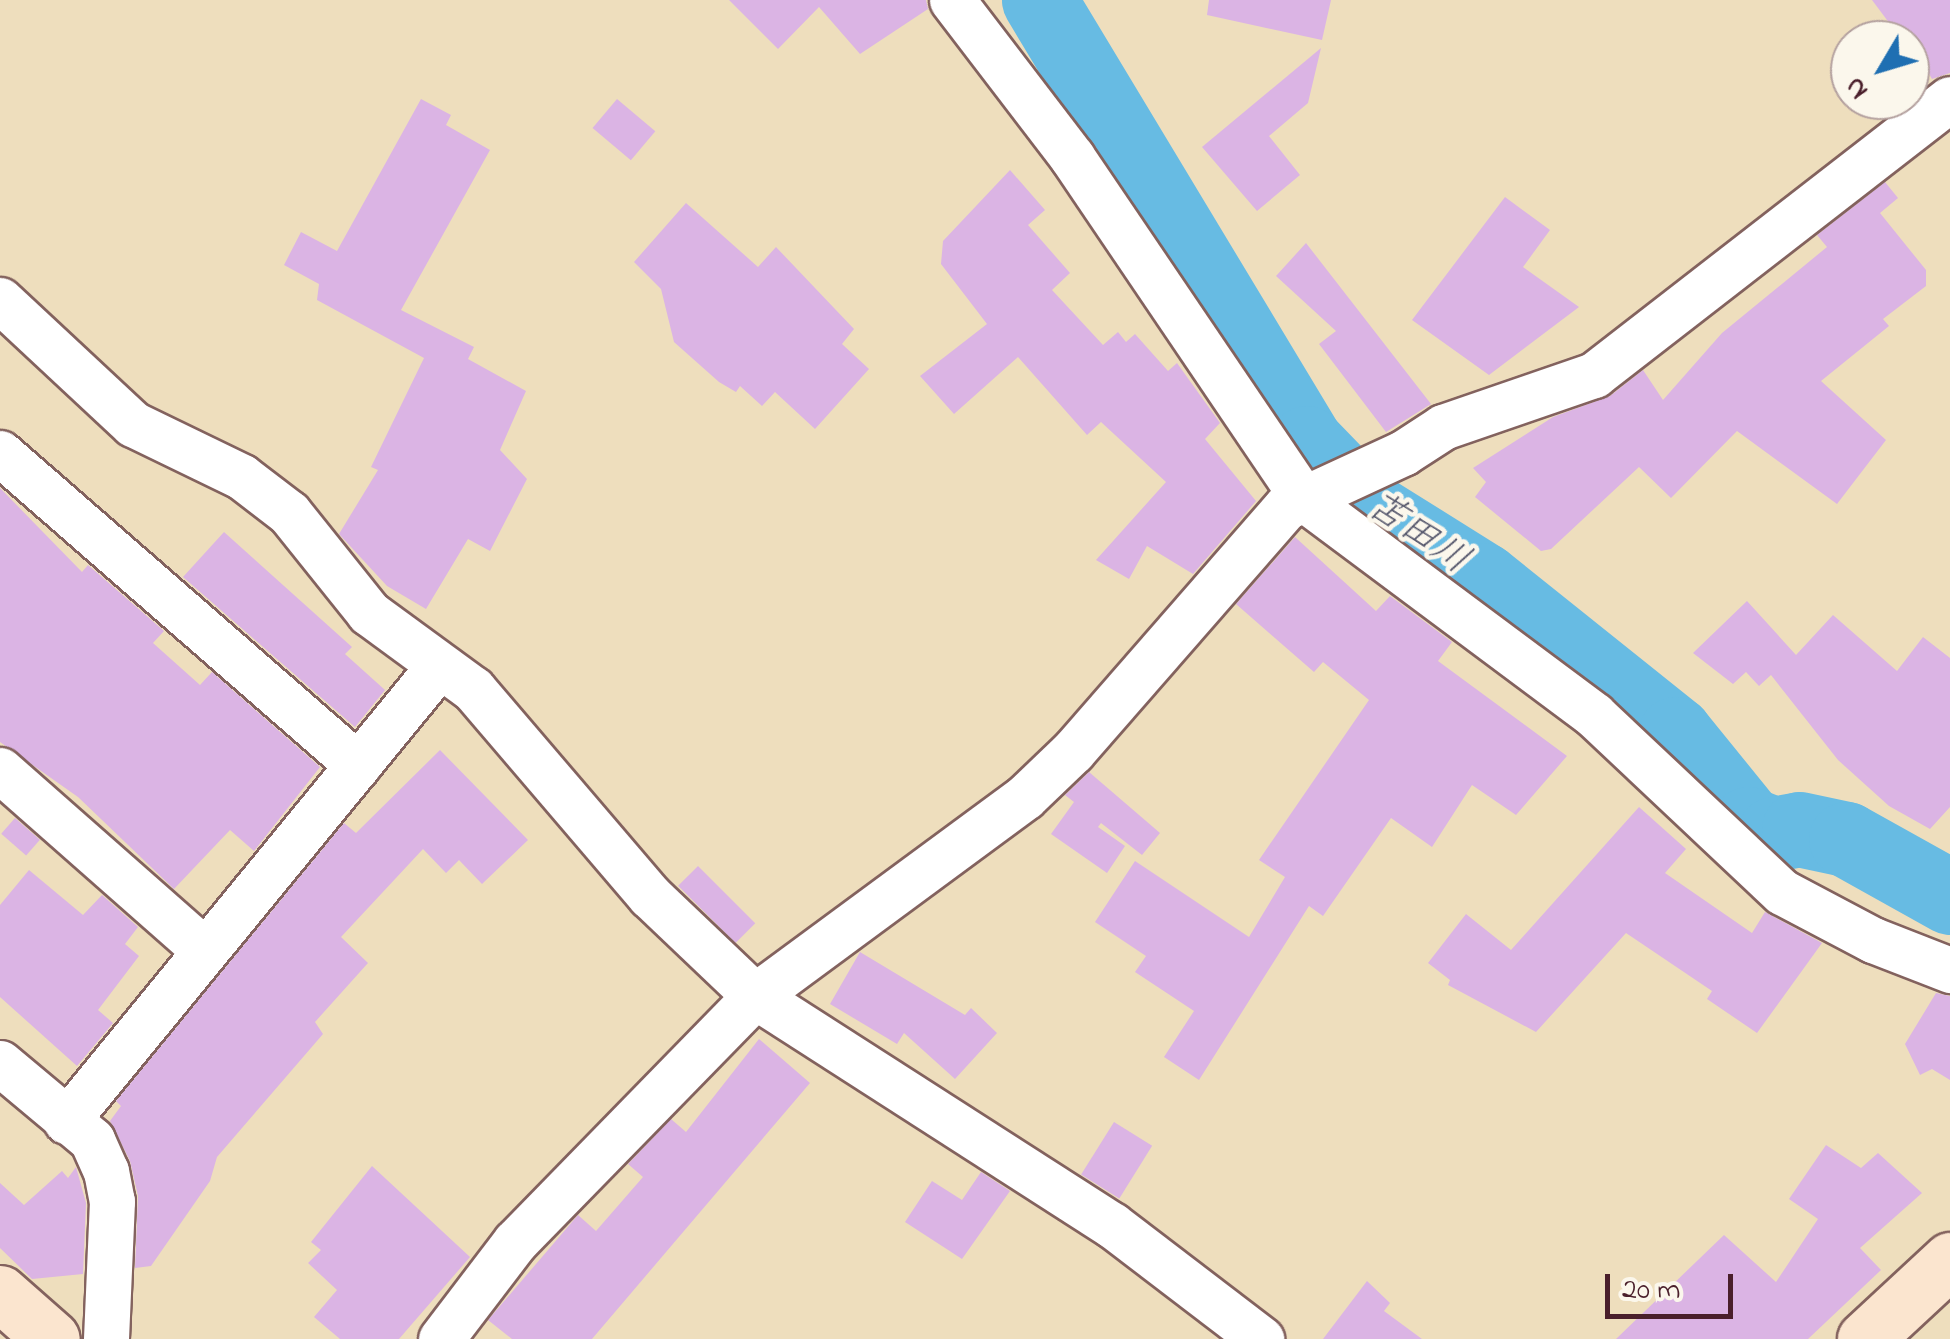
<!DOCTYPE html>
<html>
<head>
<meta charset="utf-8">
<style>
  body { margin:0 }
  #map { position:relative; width:1950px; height:1339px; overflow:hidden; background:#eedebd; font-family:"Indie Flower","Klee One",sans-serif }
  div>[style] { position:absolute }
  .river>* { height:75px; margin:-37.5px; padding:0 37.5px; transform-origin:37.5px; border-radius:37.5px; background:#67bbe3 }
  .building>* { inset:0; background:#dbb4e4; transform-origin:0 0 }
  .roads { filter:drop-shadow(2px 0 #83625e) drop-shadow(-2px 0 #83625e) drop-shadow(0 2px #83625e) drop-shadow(0 -2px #83625e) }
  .street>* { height:45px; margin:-22.5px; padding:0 22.5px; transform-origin:22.5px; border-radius:22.5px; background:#fff }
  .secondary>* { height:55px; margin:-27.5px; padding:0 27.5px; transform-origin:27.5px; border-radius:27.5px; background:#fbe5cf }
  span { translate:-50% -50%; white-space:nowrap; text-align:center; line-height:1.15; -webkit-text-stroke:9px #fbf7ec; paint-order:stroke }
  .water-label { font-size:38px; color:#54566b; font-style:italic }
  .north { position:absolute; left:1830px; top:20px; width:100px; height:100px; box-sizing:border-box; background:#fbf7ec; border:2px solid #b4a19f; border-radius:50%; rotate:232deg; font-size:28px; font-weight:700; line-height:40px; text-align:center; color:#4a1f2b }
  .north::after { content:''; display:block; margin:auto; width:35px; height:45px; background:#1f6fb2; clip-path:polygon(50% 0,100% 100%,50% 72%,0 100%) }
  .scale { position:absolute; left:1605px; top:1274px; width:128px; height:45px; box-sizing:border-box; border:5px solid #4a1f2b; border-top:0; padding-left:12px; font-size:30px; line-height:35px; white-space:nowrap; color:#4a1f2b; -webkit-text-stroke:8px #fbf7ec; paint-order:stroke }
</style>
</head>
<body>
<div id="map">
  <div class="river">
    <div style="left:1039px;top:0;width:517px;rotate:58.92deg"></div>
    <div style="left:1306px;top:443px;width:93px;rotate:45.9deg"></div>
    <div style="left:1371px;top:510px;width:132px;rotate:32deg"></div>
    <div style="left:1483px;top:580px;width:246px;rotate:38.7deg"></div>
    <div style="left:1675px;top:734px;width:116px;rotate:51deg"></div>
    <div style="left:1748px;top:824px;width:28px;rotate:21deg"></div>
    <div style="left:1774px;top:834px;width:25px;rotate:-11deg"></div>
    <div style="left:1799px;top:829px;width:48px;rotate:12deg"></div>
    <div style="left:1846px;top:839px;width:119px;rotate:29.1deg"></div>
  </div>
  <div class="building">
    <div style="clip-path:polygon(729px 0,926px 0,928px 9px,860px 54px,819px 7px,778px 49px)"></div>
    <div style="clip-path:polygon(1209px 0,1331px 0,1322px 40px,1207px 15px)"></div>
    <div style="clip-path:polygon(1872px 0,1950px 0,1950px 73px,1932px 79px,1910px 40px,1902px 40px)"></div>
    <div style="clip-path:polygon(1321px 48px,1308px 103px,1269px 136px,1300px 175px,1257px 211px,1202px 147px)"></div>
    <div style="clip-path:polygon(421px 99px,451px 115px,446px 125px,490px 150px,401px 310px,474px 347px,468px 359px,526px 391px,500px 450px,527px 479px,490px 551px,468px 539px,426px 609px,387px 586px,339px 534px,378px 470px,371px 467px,424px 358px,317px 300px,319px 284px,284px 265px,301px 232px,337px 251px)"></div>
    <div style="left:617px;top:99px;width:50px;height:38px;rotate:40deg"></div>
    <div style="clip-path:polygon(1010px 170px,1045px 210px,1028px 225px,1070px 273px,1052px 290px,1103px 345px,1118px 332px,1126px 342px,1135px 334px,1168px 371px,1177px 363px,1220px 423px,1205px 439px,1256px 501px,1193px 574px,1147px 546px,1129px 579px,1096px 560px,1166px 482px,1101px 422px,1087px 435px,1018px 357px,954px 414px,920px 376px,987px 324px,941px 264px,943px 241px)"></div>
    <div style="clip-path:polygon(1885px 182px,1898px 198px,1880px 213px,1926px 270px,1926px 286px,1883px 319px,1889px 326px,1821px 381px,1886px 440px,1837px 504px,1737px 431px,1671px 498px,1639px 467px,1551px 549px,1541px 551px,1475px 497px,1486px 482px,1473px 468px,1553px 417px,1610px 396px,1643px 370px,1663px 400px,1722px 333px,1827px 247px,1817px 235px)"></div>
    <div style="clip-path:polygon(1505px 197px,1550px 230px,1523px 267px,1579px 307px,1489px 375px,1412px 320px)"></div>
    <div style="clip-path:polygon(686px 203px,758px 267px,776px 247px,854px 329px,842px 344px,869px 369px,815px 429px,775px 392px,762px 406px,740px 386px,736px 392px,719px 382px,674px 342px,661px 289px,634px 262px)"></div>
    <div style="clip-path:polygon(1306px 243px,1431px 404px,1386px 432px,1319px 344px,1336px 331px,1276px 276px)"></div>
    <div style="clip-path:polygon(0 488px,82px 572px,88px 565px,164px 631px,153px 643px,200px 685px,212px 672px,320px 767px,254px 851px,230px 830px,174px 889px,78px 797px,0 742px)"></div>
    <div style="clip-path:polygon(224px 532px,352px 647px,345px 654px,385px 690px,355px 727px,183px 577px)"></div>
    <div style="clip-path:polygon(1295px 537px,1376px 611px,1390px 596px,1452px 642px,1438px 661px,1567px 756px,1516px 815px,1472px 785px,1432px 847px,1391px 818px,1323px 916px,1309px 906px,1199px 1080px,1164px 1057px,1194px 1011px,1135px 972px,1146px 956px,1095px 922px,1135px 861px,1249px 937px,1285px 877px,1259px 860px,1369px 700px,1323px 662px,1314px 672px,1236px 604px)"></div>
    <div style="clip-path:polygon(1747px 601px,1796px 655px,1833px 615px,1897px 671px,1923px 637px,1950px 658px,1950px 807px,1930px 829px,1889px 806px,1838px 760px,1771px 675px,1759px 686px,1746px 672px,1733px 684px,1693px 653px)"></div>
    <div style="clip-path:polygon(440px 750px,528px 840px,482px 884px,459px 860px,446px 873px,423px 849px,341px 937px,368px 963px,315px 1022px,323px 1034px,217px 1157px,210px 1181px,151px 1266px,135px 1268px,138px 1196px,130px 1161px,110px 1121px,121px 1106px,116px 1101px,344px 823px,356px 833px)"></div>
    <div style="clip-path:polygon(1089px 772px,1160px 833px,1142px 855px,1101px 823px,1098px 827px,1125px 846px,1107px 873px,1051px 834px,1074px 802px,1065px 795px)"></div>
    <div style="clip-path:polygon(1639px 807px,1686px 849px,1665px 873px,1752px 933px,1765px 912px,1822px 943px,1757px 1033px,1707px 999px,1712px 991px,1626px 933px,1536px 1032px,1448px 985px,1450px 980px,1428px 963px,1466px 914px,1511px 950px)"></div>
    <div style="left:15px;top:818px;width:33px;height:21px;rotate:41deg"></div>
    <div style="left:698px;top:866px;width:81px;height:28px;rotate:45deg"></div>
    <div style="clip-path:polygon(29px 870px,83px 915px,102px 895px,138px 927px,125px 944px,139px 956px,98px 1010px,113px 1023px,77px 1066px,0 997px,0 905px)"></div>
    <div style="clip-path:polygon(860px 952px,965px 1015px,971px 1008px,997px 1033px,955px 1079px,904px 1033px,897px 1044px,830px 1004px)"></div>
    <div style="clip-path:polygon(1936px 993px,1950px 996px,1950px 1080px,1932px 1069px,1920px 1075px,1905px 1044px)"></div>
    <div style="clip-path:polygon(759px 1039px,810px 1083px,592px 1339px,512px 1339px,488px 1320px,578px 1215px,596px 1231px,643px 1177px,628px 1164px,671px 1119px,686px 1132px)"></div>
    <div style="left:1114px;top:1122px;width:45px;height:62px;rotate:32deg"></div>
    <div style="clip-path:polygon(1826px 1145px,1861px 1168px,1878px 1153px,1922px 1193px,1860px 1248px,1881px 1270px,1808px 1339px,1616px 1339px,1724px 1235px,1776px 1282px,1818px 1219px,1789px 1199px)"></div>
    <div style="clip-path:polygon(372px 1166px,470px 1257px,399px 1339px,340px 1339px,314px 1317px,337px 1290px,308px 1263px,321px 1250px,311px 1242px)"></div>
    <div style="clip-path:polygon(76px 1167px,86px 1203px,83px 1274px,32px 1279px,0 1248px,0 1183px,24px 1205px,62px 1171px,68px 1178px)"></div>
    <div style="clip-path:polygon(981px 1172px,1010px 1191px,962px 1259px,905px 1222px,932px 1181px,962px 1200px)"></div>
    <div style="clip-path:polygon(1367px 1281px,1390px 1303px,1384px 1311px,1422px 1339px,1323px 1339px)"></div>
  </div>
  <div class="roads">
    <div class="street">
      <div style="left:952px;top:0;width:198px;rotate:52.6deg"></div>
      <div style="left:1072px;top:157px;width:412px;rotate:55.9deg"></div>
      <div style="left:1303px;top:498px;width:363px;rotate:36.7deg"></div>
      <div style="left:1594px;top:715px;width:258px;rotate:43.3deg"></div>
      <div style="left:1782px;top:892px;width:103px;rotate:27.8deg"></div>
      <div style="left:1873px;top:940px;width:83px;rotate:21.3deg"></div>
      <div style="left:0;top:300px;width:182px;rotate:43deg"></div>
      <div style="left:133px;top:424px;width:121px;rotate:25.9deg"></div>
      <div style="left:242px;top:477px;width:59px;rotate:37.5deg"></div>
      <div style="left:289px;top:513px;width:128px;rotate:51.3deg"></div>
      <div style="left:369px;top:613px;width:129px;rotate:36.2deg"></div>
      <div style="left:473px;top:689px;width:272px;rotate:49.5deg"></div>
      <div style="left:650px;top:896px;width:145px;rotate:43.6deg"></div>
      <div style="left:755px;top:996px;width:424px;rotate:32.7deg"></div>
      <div style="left:1112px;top:1225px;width:188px;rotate:37.4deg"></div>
      <div style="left:0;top:453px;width:475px;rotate:41.1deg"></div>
      <div style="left:0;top:770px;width:273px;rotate:41.4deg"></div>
      <div style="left:0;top:1063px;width:120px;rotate:39.9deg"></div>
      <div style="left:92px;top:1140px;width:34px;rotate:66deg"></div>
      <div style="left:106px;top:1171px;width:31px;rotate:79deg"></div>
      <div style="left:112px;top:1201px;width:138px;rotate:92.5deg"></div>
      <div style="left:66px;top:1121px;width:587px;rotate:-50.67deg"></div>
      <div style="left:441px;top:1339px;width:122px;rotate:-52.7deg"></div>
      <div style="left:515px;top:1242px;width:344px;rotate:-45.7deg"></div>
      <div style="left:755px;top:996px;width:335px;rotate:-36.4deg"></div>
      <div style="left:1025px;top:797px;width:66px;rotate:-43.8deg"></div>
      <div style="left:1073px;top:751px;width:324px;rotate:-48.9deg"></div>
      <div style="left:1286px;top:507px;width:129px;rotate:-24.8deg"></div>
      <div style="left:1403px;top:453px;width:48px;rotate:-33deg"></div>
      <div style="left:1443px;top:427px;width:160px;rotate:-19deg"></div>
      <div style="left:1594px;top:375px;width:450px;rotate:-37.8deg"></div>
    </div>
    <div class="secondary">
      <div style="left:0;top:1293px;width:69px;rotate:41.5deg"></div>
      <div style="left:1865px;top:1339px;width:116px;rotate:-42.9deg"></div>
    </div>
  </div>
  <div class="water-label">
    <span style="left:1417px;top:535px;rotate:34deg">苫田川</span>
  </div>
  <div class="north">N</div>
  <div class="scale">20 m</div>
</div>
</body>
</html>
